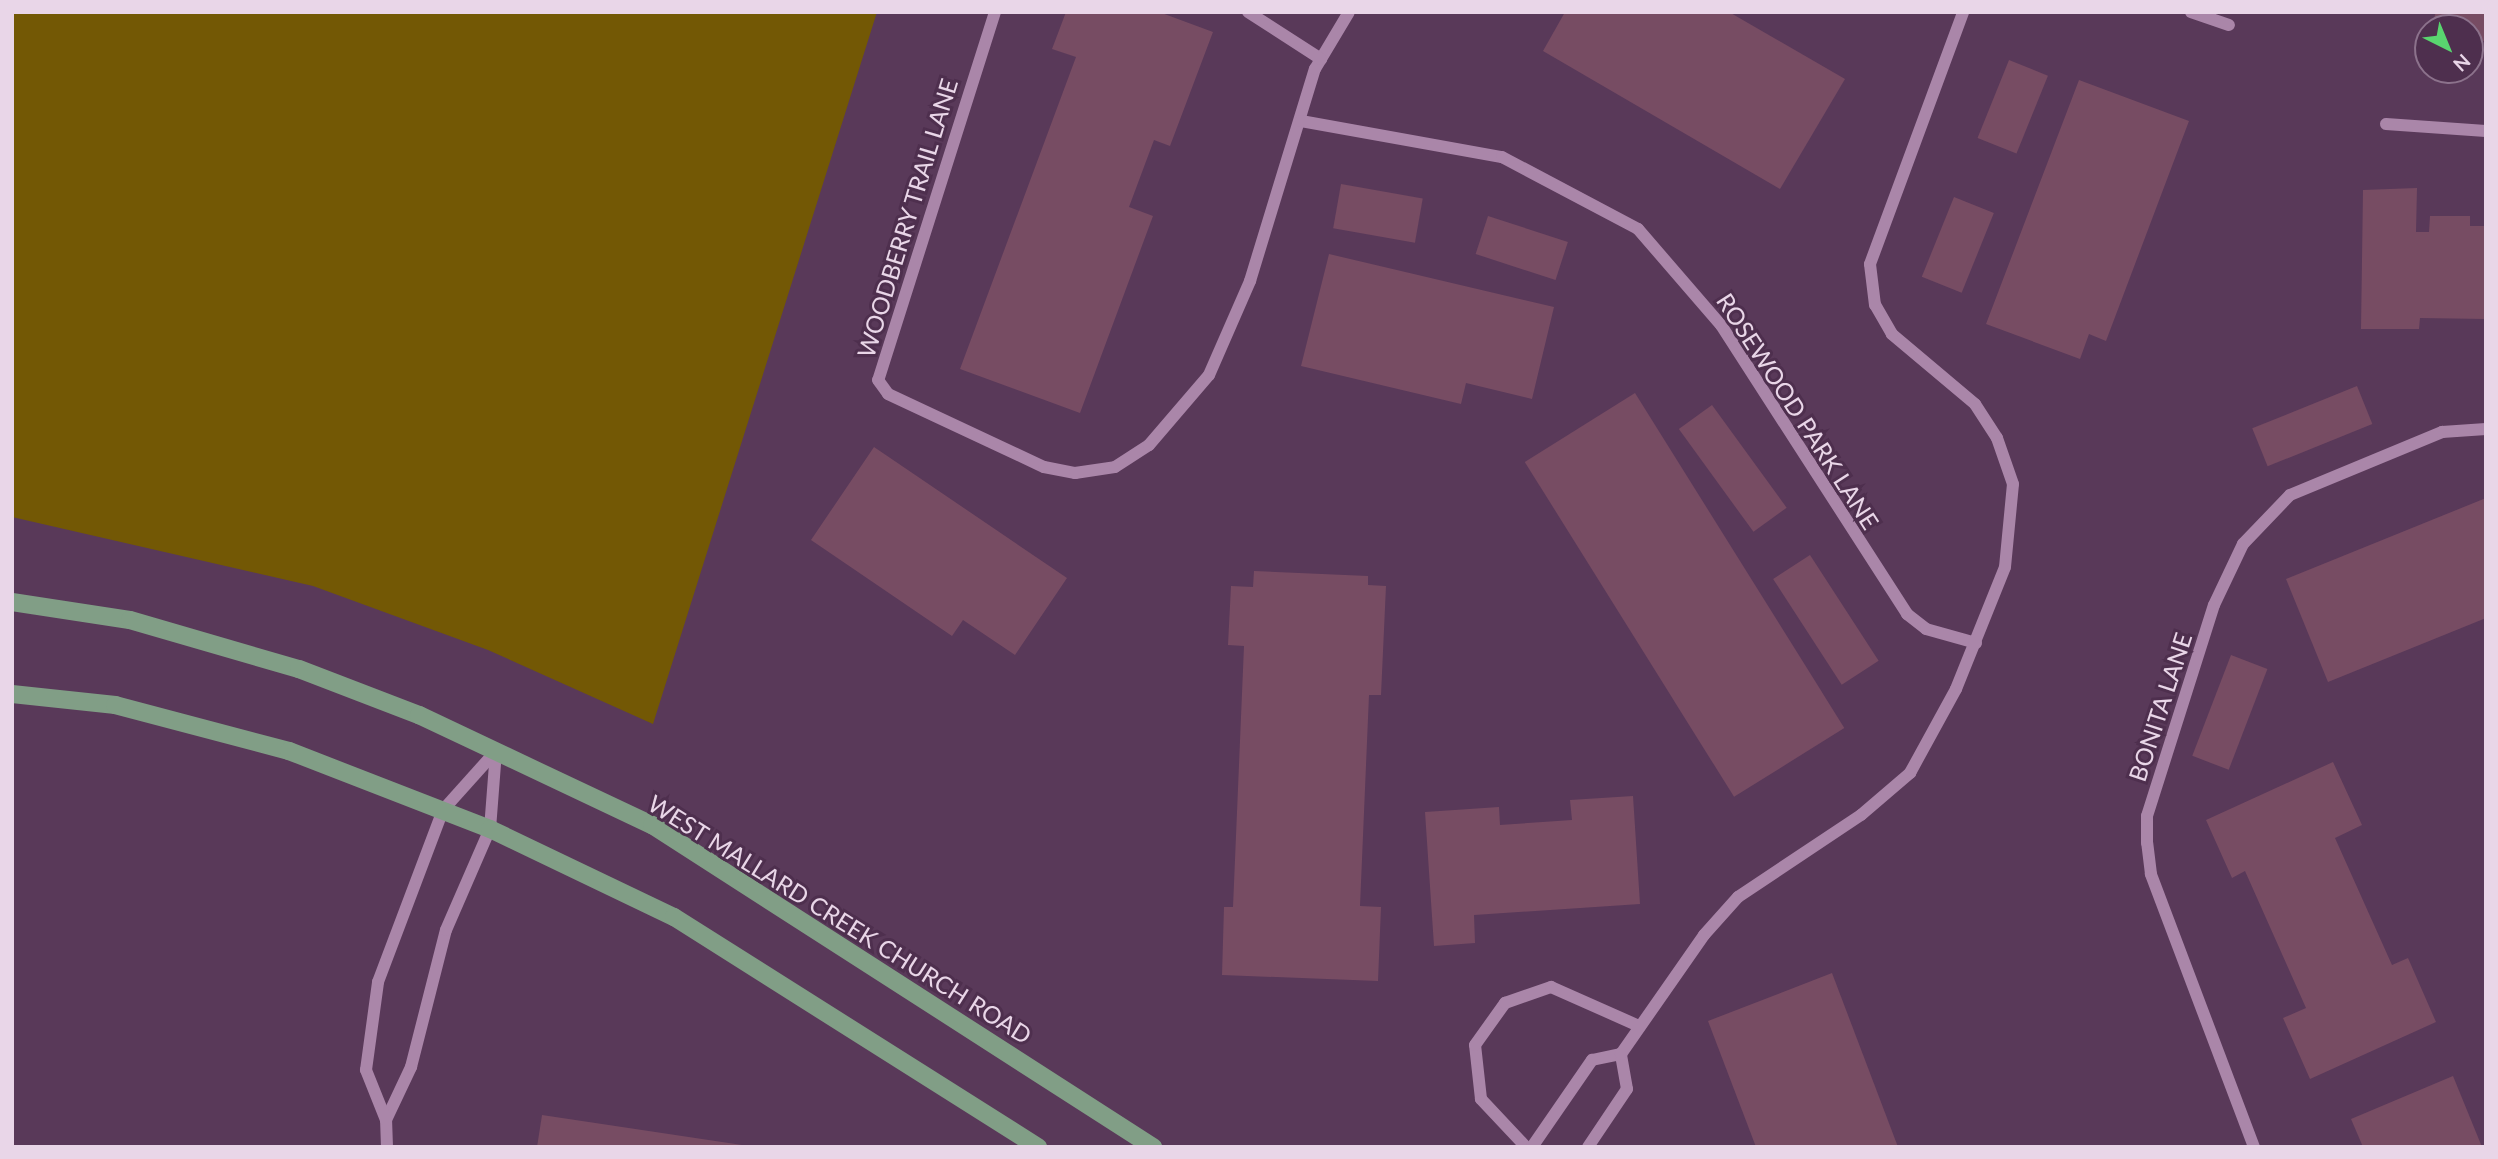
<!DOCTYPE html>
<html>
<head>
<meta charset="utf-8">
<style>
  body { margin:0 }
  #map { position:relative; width:2498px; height:1159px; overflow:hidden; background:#593959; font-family:Lato,sans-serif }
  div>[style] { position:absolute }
  .green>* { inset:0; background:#735805 }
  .building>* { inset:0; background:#774c63; transform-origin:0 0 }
  .minor>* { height:12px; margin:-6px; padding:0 6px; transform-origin:6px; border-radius:6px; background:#aa86a9 }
  .major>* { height:18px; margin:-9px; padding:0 9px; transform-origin:9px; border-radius:9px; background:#819e86 }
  span { translate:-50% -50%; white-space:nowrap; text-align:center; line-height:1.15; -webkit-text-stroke:6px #4e2f4e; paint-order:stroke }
  .street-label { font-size:24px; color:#e9d6e8 }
  .frame { position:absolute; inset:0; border:14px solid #e9d6e8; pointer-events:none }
  .north { position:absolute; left:2414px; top:14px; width:70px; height:70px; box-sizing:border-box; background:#4e2f4e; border:2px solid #8c728c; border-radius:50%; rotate:137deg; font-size:19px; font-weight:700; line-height:28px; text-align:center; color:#e9d6e8 }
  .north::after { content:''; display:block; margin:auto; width:24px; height:32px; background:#59d56f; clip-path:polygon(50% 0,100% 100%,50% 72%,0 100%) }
</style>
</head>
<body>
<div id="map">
  <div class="green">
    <div style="clip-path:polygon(12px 12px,877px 12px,653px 724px,488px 650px,313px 586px,12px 517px)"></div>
  </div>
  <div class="building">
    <div style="clip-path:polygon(1066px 12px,1159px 12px,1213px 32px,1170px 146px,1154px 140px,1129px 207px,1153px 216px,1080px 413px,960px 369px,1076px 57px,1052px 49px)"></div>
    <div style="clip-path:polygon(1565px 12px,1729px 12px,1845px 79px,1780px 189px,1543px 51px)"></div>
    <div style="clip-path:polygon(2436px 12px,2486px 12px,2486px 42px,2470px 36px,2470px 28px,2433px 21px)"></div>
    <div style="left:2009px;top:60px;width:42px;height:84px;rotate:22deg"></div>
    <div style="clip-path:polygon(2079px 80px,2189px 121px,2106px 341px,2089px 334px,2080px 359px,1986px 324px)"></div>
    <div style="left:1341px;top:184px;width:83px;height:45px;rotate:10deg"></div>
    <div style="clip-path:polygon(2417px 188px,2416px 232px,2429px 232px,2430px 216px,2470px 216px,2470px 226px,2486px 226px,2486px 319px,2420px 318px,2419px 329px,2361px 329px,2363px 190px)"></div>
    <div style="left:1954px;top:197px;width:43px;height:86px;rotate:22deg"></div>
    <div style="left:1488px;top:216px;width:84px;height:40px;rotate:18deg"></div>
    <div style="clip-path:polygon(1329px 254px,1554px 307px,1532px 399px,1466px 383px,1461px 404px,1301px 366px)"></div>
    <div style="left:2357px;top:386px;width:41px;height:113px;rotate:68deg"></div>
    <div style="left:1635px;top:393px;width:395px;height:130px;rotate:58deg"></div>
    <div style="left:1712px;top:405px;width:127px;height:41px;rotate:54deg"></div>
    <div style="clip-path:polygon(874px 447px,1067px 578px,1015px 655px,963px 620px,952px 636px,811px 540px)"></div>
    <div style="clip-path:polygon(2486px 498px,2486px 618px,2328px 682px,2286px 579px)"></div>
    <div style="left:1810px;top:555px;width:126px;height:44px;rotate:57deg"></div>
    <div style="clip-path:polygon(1254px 571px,1368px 576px,1368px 585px,1386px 586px,1381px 695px,1369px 695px,1360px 906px,1381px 907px,1378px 981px,1222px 975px,1224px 907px,1233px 907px,1244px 646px,1228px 645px,1231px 586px,1253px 587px)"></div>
    <div style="left:2231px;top:655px;width:39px;height:108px;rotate:21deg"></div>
    <div style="clip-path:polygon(2333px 762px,2362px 825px,2335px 838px,2392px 965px,2408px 958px,2436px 1022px,2310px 1079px,2283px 1018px,2306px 1008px,2245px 871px,2232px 878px,2206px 820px)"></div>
    <div style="clip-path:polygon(1633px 796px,1640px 904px,1474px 915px,1475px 943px,1434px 946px,1425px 812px,1499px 807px,1500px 825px,1572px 820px,1570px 800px)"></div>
    <div style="clip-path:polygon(1832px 973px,1898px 1147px,1756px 1147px,1708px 1021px)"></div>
    <div style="clip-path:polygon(2453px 1076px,2482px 1147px,2363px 1147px,2351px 1119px)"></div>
    <div style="clip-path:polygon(542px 1115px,742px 1145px,742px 1147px,537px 1147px)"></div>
  </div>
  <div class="minor">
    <div style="left:995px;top:12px;width:386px;rotate:107.6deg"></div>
    <div style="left:878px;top:380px;width:17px;rotate:54deg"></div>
    <div style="left:888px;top:394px;width:172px;rotate:25.1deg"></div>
    <div style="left:1044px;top:467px;width:32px;rotate:11deg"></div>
    <div style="left:1075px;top:473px;width:40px;rotate:-8.5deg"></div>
    <div style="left:1115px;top:467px;width:40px;rotate:-32.9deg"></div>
    <div style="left:1149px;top:445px;width:92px;rotate:-49.4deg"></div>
    <div style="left:1209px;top:375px;width:103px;rotate:-66.4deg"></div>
    <div style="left:1250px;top:281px;width:222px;rotate:-73deg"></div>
    <div style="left:1315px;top:69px;width:66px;rotate:-59.2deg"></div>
    <div style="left:1248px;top:12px;width:87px;rotate:32.8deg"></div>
    <div style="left:2191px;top:12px;width:40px;rotate:18.9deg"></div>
    <div style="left:1301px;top:121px;width:204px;rotate:10.2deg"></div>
    <div style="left:1502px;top:157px;width:154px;rotate:27.9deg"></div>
    <div style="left:1638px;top:229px;width:127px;rotate:49.2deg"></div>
    <div style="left:1721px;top:325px;width:344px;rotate:57.2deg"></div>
    <div style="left:1907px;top:614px;width:24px;rotate:38deg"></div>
    <div style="left:1926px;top:629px;width:52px;rotate:15.6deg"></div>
    <div style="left:2386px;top:124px;width:100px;rotate:4deg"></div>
    <div style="left:386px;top:1120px;width:59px;rotate:-64.7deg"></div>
    <div style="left:411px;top:1067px;width:141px;rotate:-75.7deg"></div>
    <div style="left:446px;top:930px;width:110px;rotate:-66.5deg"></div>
    <div style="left:490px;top:829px;width:78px;rotate:-85.6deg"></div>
    <div style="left:387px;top:1147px;width:27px;rotate:-92deg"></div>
    <div style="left:386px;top:1120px;width:54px;rotate:-111.8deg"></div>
    <div style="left:366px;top:1070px;width:89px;rotate:-82.2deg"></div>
    <div style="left:378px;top:982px;width:184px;rotate:-69.3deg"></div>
    <div style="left:443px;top:810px;width:79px;rotate:-48.1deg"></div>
    <div style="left:1526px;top:1147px;width:66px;rotate:-133.2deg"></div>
    <div style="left:1481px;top:1099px;width:54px;rotate:-96.3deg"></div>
    <div style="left:1475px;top:1045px;width:52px;rotate:-54.5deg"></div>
    <div style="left:1505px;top:1003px;width:49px;rotate:-19.2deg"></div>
    <div style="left:1551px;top:987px;width:96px;rotate:23.9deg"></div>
    <div style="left:1532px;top:1147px;width:106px;rotate:-55.4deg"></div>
    <div style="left:1592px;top:1060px;width:30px;rotate:-12deg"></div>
    <div style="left:1588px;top:1147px;width:70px;rotate:-56.1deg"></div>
    <div style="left:1627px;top:1089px;width:36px;rotate:-100deg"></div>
    <div style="left:1621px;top:1054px;width:145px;rotate:-55.1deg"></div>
    <div style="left:1704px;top:935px;width:51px;rotate:-48.2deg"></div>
    <div style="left:1738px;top:897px;width:148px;rotate:-33.7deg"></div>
    <div style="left:1861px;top:815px;width:65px;rotate:-40.6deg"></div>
    <div style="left:1910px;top:773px;width:96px;rotate:-61.3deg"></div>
    <div style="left:1956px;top:689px;width:131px;rotate:-68.1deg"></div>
    <div style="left:2005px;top:567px;width:83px;rotate:-84.5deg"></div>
    <div style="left:2013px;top:484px;width:49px;rotate:-109.2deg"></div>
    <div style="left:1997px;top:438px;width:40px;rotate:-122.9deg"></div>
    <div style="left:1975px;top:404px;width:109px;rotate:-139.9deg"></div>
    <div style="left:1892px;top:334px;width:34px;rotate:-120deg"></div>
    <div style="left:1875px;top:305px;width:41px;rotate:-97deg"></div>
    <div style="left:1870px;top:264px;width:269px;rotate:-69.7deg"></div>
    <div style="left:2254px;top:1147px;width:292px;rotate:-110.7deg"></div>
    <div style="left:2151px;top:874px;width:31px;rotate:-97deg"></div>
    <div style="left:2147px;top:843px;width:27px;rotate:-90deg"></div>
    <div style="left:2147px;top:816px;width:221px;rotate:-72.4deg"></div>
    <div style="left:2214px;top:605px;width:68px;rotate:-64.6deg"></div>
    <div style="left:2243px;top:544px;width:68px;rotate:-46.2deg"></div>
    <div style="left:2290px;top:495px;width:165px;rotate:-22.5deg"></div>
    <div style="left:2442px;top:432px;width:44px;rotate:-3.9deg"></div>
  </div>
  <div class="major">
    <div style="left:12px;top:602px;width:119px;rotate:8.7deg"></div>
    <div style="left:130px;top:620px;width:176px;rotate:16.2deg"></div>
    <div style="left:299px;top:669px;width:129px;rotate:21deg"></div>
    <div style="left:419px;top:715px;width:258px;rotate:25.3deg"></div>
    <div style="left:652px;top:825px;width:596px;rotate:32.73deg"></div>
    <div style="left:12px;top:694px;width:104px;rotate:6.1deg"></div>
    <div style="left:115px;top:705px;width:180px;rotate:14.8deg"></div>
    <div style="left:289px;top:751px;width:216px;rotate:21.2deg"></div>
    <div style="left:490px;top:829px;width:204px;rotate:25.6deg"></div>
    <div style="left:674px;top:917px;width:431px;rotate:32.3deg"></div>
  </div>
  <div class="street-label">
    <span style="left:907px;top:218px;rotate:-73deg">WOODBERRY TRAIL LANE</span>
    <span style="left:1798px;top:411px;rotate:57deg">ROSEWOOD PARK LANE</span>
    <span style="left:2160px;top:707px;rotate:-72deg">BONITA LANE</span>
    <span style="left:840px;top:919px;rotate:32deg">WEST MALLARD CREEK CHURCH ROAD</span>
  </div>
  <div class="frame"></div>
  <div class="north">N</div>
</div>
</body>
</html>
